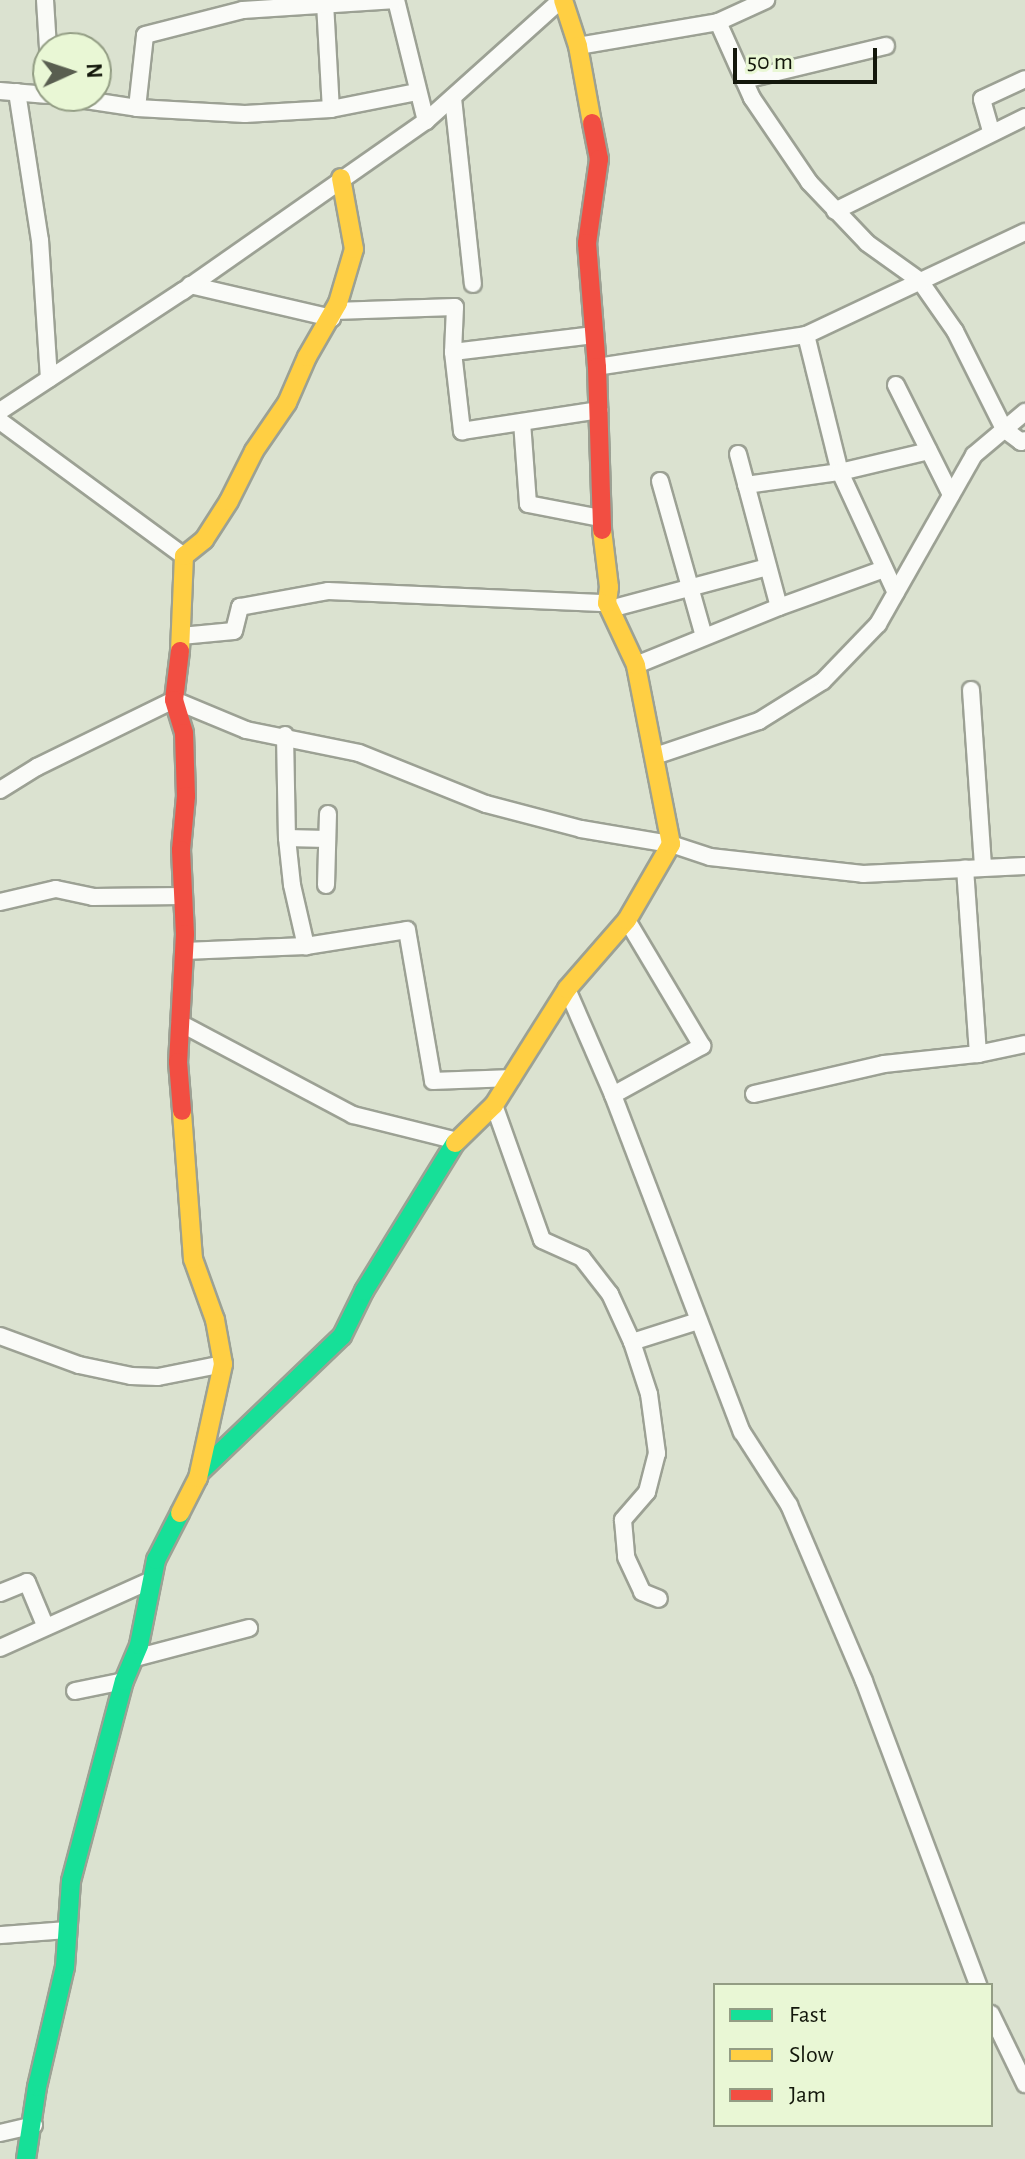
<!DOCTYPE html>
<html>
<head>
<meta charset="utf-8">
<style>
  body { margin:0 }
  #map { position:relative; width:1025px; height:2159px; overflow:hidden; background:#dbe2d0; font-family:"Alegreya Sans",sans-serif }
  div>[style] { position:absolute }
  .roads { filter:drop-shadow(2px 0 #9ca194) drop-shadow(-2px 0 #9ca194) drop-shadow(0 2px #9ca194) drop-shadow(0 -2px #9ca194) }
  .street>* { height:16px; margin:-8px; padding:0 8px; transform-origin:8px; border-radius:8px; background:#fafbf8 }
  .fast>* { height:18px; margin:-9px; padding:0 9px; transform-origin:9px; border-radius:9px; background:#16e098 }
  .slow>* { height:18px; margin:-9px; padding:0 9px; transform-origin:9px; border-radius:9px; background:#ffcf43 }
  .jam>* { height:18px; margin:-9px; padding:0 9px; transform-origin:9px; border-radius:9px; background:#f24e42 }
  span { translate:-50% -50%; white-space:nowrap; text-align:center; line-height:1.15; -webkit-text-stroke:8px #e9f7d5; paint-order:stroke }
  .legend { position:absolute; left:713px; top:1983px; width:280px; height:144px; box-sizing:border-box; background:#e9f7d5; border:2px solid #939d84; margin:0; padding:10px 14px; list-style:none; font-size:24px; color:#13170b }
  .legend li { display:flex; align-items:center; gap:16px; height:40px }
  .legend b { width:40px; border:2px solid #939d84 }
  .north { position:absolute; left:32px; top:32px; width:80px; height:80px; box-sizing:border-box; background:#e9f7d5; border:2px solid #939d84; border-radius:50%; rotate:87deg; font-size:22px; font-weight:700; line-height:32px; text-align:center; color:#13170b }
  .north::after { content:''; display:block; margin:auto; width:28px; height:36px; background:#595e50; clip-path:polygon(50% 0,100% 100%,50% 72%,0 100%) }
  .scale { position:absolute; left:733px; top:48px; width:144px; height:36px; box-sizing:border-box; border:4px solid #13170b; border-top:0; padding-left:10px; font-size:24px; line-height:28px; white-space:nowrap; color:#13170b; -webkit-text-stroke:6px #e9f7d5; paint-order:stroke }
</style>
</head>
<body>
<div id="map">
  <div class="roads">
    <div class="street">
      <div style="left:45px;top:0;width:48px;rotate:86.4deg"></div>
      <div style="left:396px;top:0;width:125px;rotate:76.1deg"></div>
      <div style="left:325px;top:3px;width:106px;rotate:86.8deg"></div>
      <div style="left:718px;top:22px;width:83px;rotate:65.9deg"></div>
      <div style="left:752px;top:98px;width:102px;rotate:55.8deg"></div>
      <div style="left:809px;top:182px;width:84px;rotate:46.4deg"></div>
      <div style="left:867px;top:243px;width:65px;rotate:35.6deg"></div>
      <div style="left:920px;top:281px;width:61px;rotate:55deg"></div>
      <div style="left:955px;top:331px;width:110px;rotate:63.4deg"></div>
      <div style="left:1004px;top:429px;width:21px;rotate:37deg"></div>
      <div style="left:1021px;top:442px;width:4px;rotate:-27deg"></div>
      <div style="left:578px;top:46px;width:142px;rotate:-9.7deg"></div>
      <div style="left:718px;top:22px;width:53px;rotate:-24.6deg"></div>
      <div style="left:744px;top:80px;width:146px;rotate:-13.5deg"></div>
      <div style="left:0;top:91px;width:48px;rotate:4.8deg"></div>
      <div style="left:17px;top:92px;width:150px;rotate:81.2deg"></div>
      <div style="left:40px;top:240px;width:139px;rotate:86.3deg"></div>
      <div style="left:59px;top:96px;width:79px;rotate:8.7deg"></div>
      <div style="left:137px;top:108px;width:108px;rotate:3.2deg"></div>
      <div style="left:245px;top:114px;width:86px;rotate:-3.3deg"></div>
      <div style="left:331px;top:109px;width:88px;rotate:-11.2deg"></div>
      <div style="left:453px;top:98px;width:187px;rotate:83.9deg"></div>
      <div style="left:137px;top:108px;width:73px;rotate:-83.7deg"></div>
      <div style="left:145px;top:35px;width:101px;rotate:-14.3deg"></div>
      <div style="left:243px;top:10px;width:153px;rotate:-3.7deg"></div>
      <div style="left:991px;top:131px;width:33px;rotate:-106deg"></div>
      <div style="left:982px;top:99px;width:47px;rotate:-24.9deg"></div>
      <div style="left:835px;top:211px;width:212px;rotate:-26.3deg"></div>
      <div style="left:190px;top:285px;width:146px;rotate:13.1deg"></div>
      <div style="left:334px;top:311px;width:121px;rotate:-1.9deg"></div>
      <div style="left:455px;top:307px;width:45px;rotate:92.5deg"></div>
      <div style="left:453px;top:352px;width:80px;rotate:83.5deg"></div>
      <div style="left:462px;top:431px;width:139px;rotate:-8.7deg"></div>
      <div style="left:806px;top:335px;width:141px;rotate:76.1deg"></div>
      <div style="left:840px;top:472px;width:133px;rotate:65.2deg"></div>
      <div style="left:453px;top:352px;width:142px;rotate:-6.9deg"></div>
      <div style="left:597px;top:367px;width:211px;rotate:-8.7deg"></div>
      <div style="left:806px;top:335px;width:242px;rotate:-25.2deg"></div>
      <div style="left:896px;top:385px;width:123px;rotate:63.4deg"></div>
      <div style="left:0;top:411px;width:219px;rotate:-33.3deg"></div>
      <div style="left:183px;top:291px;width:297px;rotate:-35deg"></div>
      <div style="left:426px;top:121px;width:181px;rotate:-41.9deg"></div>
      <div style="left:0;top:421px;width:228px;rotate:36.3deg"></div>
      <div style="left:522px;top:422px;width:82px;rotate:85.8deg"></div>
      <div style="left:528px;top:504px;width:73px;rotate:11deg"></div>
      <div style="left:738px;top:454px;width:158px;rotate:75deg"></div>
      <div style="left:660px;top:481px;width:161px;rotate:74.2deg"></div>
      <div style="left:746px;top:485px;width:95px;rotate:-7.9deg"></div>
      <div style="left:840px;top:472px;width:91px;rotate:-13.3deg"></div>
      <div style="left:610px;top:609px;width:163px;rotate:-14.9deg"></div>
      <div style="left:181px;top:636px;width:53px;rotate:-5.4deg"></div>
      <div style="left:234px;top:631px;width:25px;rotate:-76deg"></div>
      <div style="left:240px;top:607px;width:89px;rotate:-10.3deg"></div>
      <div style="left:328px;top:591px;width:279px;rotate:2.5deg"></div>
      <div style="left:636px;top:665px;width:154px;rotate:-22.1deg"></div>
      <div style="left:779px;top:607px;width:112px;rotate:-19.9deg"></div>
      <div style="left:971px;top:690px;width:177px;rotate:86.1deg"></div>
      <div style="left:285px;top:735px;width:103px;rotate:88.9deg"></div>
      <div style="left:287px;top:838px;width:47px;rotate:83.9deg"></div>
      <div style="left:292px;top:885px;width:63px;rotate:77.1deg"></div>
      <div style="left:655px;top:756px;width:110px;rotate:-18.6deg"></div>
      <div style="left:759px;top:721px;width:75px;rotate:-32deg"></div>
      <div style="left:823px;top:681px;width:79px;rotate:-46deg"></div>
      <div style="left:878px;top:624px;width:194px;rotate:-60.4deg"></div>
      <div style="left:974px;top:455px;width:67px;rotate:-40.1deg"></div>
      <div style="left:0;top:790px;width:44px;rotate:-31.9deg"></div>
      <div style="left:37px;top:767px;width:153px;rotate:-26.1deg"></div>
      <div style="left:174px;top:700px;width:78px;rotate:22.6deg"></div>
      <div style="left:246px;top:730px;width:115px;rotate:11.5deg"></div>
      <div style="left:359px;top:753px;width:137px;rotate:21.9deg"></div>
      <div style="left:486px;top:804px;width:98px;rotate:14.7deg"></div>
      <div style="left:581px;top:829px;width:91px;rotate:9.5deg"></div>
      <div style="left:671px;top:844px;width:41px;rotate:18.4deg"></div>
      <div style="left:710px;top:857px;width:154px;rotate:6.3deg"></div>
      <div style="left:863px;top:874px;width:162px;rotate:-2.8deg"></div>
      <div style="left:287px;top:838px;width:40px;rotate:1.4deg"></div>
      <div style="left:326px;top:885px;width:71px;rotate:-88.4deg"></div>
      <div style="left:0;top:902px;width:57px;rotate:-13.1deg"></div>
      <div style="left:56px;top:889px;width:38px;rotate:12deg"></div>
      <div style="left:93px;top:897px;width:90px;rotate:-0.6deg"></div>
      <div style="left:184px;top:951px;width:122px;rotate:-2.3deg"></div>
      <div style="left:306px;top:946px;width:102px;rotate:-9deg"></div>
      <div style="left:407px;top:930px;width:153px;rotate:80.2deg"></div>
      <div style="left:433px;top:1081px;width:79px;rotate:-2.2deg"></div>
      <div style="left:567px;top:989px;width:116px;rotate:66.5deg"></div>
      <div style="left:613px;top:1095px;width:361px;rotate:69.1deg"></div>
      <div style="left:742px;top:1432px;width:87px;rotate:57.2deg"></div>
      <div style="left:789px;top:1505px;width:191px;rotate:66.9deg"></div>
      <div style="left:864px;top:1681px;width:325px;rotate:69.4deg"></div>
      <div style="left:180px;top:1023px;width:196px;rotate:28deg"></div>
      <div style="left:353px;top:1115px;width:107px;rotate:14deg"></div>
      <div style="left:978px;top:1054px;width:48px;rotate:-12deg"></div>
      <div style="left:754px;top:1094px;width:133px;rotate:-13deg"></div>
      <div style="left:884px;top:1064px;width:95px;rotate:-6.1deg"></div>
      <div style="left:978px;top:1054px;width:186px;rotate:-94deg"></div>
      <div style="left:613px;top:1095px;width:102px;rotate:-28.8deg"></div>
      <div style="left:702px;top:1046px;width:147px;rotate:-120.8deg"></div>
      <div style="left:494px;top:1105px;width:143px;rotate:70.4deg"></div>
      <div style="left:542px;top:1240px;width:44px;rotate:24.2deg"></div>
      <div style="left:582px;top:1258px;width:46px;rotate:52.1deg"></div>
      <div style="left:610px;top:1294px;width:53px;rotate:65.4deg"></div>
      <div style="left:632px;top:1342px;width:55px;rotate:71.9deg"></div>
      <div style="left:649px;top:1394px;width:60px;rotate:82.3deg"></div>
      <div style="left:657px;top:1453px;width:40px;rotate:104.4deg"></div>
      <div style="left:647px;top:1492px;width:37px;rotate:131deg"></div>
      <div style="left:623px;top:1520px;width:37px;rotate:85deg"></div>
      <div style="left:626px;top:1557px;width:38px;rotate:65deg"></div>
      <div style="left:642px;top:1592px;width:18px;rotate:22deg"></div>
      <div style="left:0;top:1336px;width:84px;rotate:20.2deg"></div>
      <div style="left:79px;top:1365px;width:53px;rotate:11.9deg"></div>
      <div style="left:131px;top:1376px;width:27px;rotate:2deg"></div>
      <div style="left:158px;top:1377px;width:66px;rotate:-11.3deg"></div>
      <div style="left:632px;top:1342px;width:69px;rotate:-17.7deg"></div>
      <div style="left:0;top:1593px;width:29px;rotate:-22deg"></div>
      <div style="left:27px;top:1582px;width:47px;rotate:67.3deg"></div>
      <div style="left:0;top:1648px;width:166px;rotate:-24.2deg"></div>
      <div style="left:135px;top:1658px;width:118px;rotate:-14.7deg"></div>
      <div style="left:75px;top:1691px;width:50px;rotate:-11.5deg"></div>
      <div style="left:0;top:1935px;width:66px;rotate:-4.3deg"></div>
      <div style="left:991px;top:2014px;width:78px;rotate:64.1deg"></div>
      <div style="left:0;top:2133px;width:35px;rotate:-13deg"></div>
    </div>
    <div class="fast">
      <div style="left:199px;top:1473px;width:198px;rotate:-43.8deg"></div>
      <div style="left:342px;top:1336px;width:50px;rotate:-63.9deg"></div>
      <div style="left:364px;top:1291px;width:174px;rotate:-58.4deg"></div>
      <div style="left:26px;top:2159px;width:73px;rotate:-81.3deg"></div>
      <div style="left:37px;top:2087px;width:123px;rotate:-76.9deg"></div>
      <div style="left:65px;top:1967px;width:86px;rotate:-86deg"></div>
      <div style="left:71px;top:1881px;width:207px;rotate:-75.2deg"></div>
      <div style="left:124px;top:1681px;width:39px;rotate:-67deg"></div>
      <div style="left:139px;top:1645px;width:87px;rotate:-78.7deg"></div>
      <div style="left:156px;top:1560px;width:53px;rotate:-62.9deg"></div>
    </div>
    <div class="slow">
      <div style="left:563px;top:0;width:48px;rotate:71.9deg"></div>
      <div style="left:578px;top:46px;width:78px;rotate:79.7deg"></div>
      <div style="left:180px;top:651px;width:95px;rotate:-87.6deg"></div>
      <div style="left:184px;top:556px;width:26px;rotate:-39deg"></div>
      <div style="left:204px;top:540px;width:46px;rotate:-57.3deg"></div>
      <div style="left:229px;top:501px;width:56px;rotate:-63.4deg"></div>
      <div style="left:254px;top:451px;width:58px;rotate:-55.5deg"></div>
      <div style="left:287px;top:403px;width:50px;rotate:-66.5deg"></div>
      <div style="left:307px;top:357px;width:62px;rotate:-60.1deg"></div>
      <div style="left:338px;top:303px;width:56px;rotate:-73.5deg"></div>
      <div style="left:354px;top:249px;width:72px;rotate:-100.4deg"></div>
      <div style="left:455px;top:1143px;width:54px;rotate:-44.3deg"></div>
      <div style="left:494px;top:1105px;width:137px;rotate:-57.8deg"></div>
      <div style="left:567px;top:989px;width:91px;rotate:-49deg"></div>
      <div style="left:627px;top:920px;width:88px;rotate:-59.9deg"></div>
      <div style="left:671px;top:844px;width:182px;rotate:-101.1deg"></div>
      <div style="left:636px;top:665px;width:68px;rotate:-115.1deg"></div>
      <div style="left:607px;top:603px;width:16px;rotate:-83deg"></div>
      <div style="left:609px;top:587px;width:57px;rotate:-97deg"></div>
      <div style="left:180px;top:1513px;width:39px;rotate:-63deg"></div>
      <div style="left:198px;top:1478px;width:117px;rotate:-77.6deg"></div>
      <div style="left:223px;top:1364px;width:45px;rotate:-100.3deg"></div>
      <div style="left:215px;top:1320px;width:65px;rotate:-109.8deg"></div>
      <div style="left:193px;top:1259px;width:148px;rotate:-94.3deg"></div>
    </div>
    <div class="jam">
      <div style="left:592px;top:123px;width:37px;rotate:79deg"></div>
      <div style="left:599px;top:159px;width:85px;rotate:98.1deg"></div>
      <div style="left:587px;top:243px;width:124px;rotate:85.4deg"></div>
      <div style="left:597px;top:367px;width:163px;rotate:88.2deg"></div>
      <div style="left:180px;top:651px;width:49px;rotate:97deg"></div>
      <div style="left:174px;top:700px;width:34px;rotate:73deg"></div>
      <div style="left:184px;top:733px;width:63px;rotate:88.2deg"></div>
      <div style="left:186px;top:796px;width:54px;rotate:95.3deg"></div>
      <div style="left:181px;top:850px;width:84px;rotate:87.3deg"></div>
      <div style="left:185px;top:934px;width:128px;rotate:93.1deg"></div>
      <div style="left:178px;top:1062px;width:49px;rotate:85.3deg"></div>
    </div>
  </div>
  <ul class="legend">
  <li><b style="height:10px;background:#16e098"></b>Fast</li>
  <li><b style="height:10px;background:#ffcf43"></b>Slow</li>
  <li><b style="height:10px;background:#f24e42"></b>Jam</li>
  </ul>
  <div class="north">N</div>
  <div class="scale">50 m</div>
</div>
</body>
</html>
